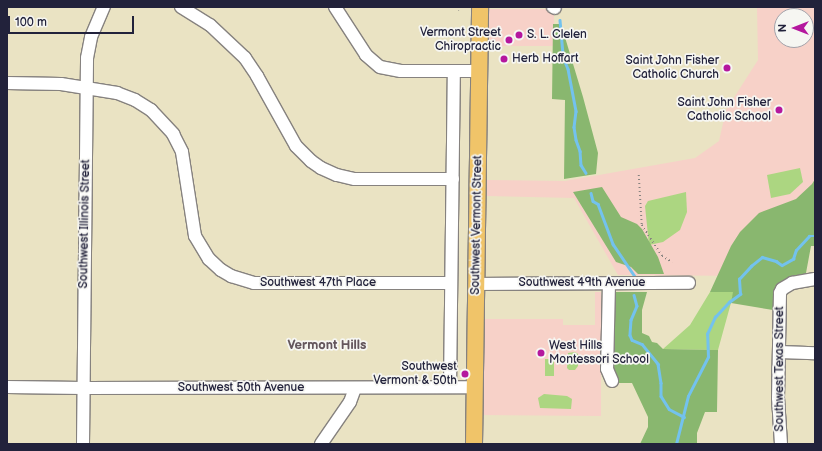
<!DOCTYPE html>
<html>
<head>
<meta charset="utf-8">
<style>
  body { margin:0 }
  #map { position:relative; width:822px; height:451px; overflow:hidden; background:#eae3c3; font-family:"Balsamiq Sans",sans-serif }
  div>[style] { position:absolute }
  .built>* { inset:0; background:#f7d1c8; transform-origin:0 0 }
  .green>* { inset:0; background:#acd681; transform-origin:0 0 }
  .forest>* { inset:0; background:#89b76f }
  .stream>* { height:2.5px; margin:-1.25px; padding:0 1.25px; transform-origin:1.25px; border-radius:1.25px; background:#73c2ee }
  .path>* { height:1.5px; margin-top:-0.75px; transform-origin:0; background:repeating-linear-gradient(90deg,#86827f 0 1px,transparent 0 4px) }
  .roads { filter:drop-shadow(1px 0 #86827f) drop-shadow(-1px 0 #86827f) drop-shadow(0 1px #86827f) drop-shadow(0 -1px #86827f) }
  .minor>* { height:12px; margin:-6px; padding:0 6px; transform-origin:6px; border-radius:6px; background:#fff }
  .major>* { height:16px; margin:-8px; padding:0 8px; transform-origin:8px; border-radius:8px; background:#f0c469 }
  .dots>* { width:11px; height:11px; translate:-50% -50%; box-sizing:border-box; border:2px solid #f6f6f2; border-radius:50% }
  span { translate:-50% -50%; white-space:nowrap; text-align:center; line-height:1.15; -webkit-text-stroke:3.5px #f6f6f2; paint-order:stroke }
  .poi-label { font-size:12px; color:#22223b }
  .right { translate:-100% -50%; text-align:right }
  .left { translate:0 -50%; text-align:left }
  .street-label { font-size:12px; color:#22223b }
  .neighbourhood-label { font-size:13px; color:#64565c; font-weight:700 }
  .frame { position:absolute; inset:0; border:8px solid #22223b; pointer-events:none }
  .north { position:absolute; left:774px; top:8px; width:40px; height:40px; box-sizing:border-box; background:#f6f6f2; border:1px solid #a1a1a9; border-radius:50%; rotate:270deg; font-size:11px; font-weight:700; line-height:16px; text-align:center; color:#22223b }
  .north::after { content:''; display:block; margin:auto; width:14px; height:18px; background:#b5179e; clip-path:polygon(50% 0,100% 100%,50% 72%,0 100%) }
  .scale { position:absolute; left:8px; top:16px; width:126px; height:18px; box-sizing:border-box; border:2px solid #22223b; border-top:0; padding-left:5px; font-size:12px; line-height:14px; white-space:nowrap; color:#22223b; -webkit-text-stroke:3px #f6f6f2; paint-order:stroke }
</style>
</head>
<body>
<div id="map">
  <div class="built">
    <div style="clip-path:polygon(evenodd,757px 7px,815px 7px,815px 240px,754px 276px,618px 275px,574px 198px,487px 196px,487px 180px,565px 181px,695px 158px,719px 141px,726px 110px,758px 60px,757px 7px,782px 16px,806px 16px,806px 40px,782px 40px,782px 16px)"></div>
    <div style="left:554px;top:9px;width:37px;height:66px;rotate:90deg"></div>
    <div style="clip-path:polygon(595px 292px,601px 292px,601px 416px,481px 415px,482px 319px,563px 319px,563px 325px,595px 325px)"></div>
  </div>
  <div class="green">
    <div style="clip-path:polygon(800px 168px,803px 182px,790px 194px,771px 198px,767px 175px)"></div>
    <div style="clip-path:polygon(686px 192px,687px 212px,680px 230px,663px 242px,649px 245px,645px 206px,648px 201px)"></div>
    <div style="clip-path:polygon(710px 292px,734px 292px,718px 350px,663px 349px,690px 325px)"></div>
    <div style="clip-path:polygon(575px 352px,578px 354px,578px 366px,575px 370px,569px 370px,567px 368px,568px 353px)"></div>
    <div style="left:545px;top:359px;width:9px;height:17px"></div>
    <div style="clip-path:polygon(544px 394px,567px 396px,572px 399px,571px 409px,540px 408px,538px 398px)"></div>
  </div>
  <div class="forest">
    <div style="clip-path:polygon(553px 24px,561px 24px,583px 97px,598px 153px,596px 174px,564px 179px,565px 100px,552px 99px)"></div>
    <div style="clip-path:polygon(815px 179px,815px 246px,811px 246px,806px 273px,783px 285px,775px 297px,773px 310px,731px 303px,733px 292px,710px 292px,731px 246px,740px 232px,759px 213px,796px 199px,812px 184px)"></div>
    <div style="clip-path:polygon(602px 187px,621px 217px,637px 224px,642px 229px,658px 257px,664px 274px,638px 274px,631px 267px,616px 262px,573px 192px)"></div>
    <div style="clip-path:polygon(615px 292px,647px 292px,642px 310px,642px 333px,649px 336px,652px 342px,657px 343px,663px 349px,718px 350px,717px 412px,705px 412px,697px 433px,697px 444px,640px 444px,648px 427px,648px 417px,632px 383px,619px 383px,614px 375px)"></div>
  </div>
  <div class="stream">
    <div style="left:560px;top:20px;width:37px;rotate:85deg"></div>
    <div style="left:563px;top:57px;width:13px;rotate:67deg"></div>
    <div style="left:568px;top:69px;width:43px;rotate:79.2deg"></div>
    <div style="left:576px;top:111px;width:16px;rotate:97deg"></div>
    <div style="left:574px;top:127px;width:13px;rotate:81deg"></div>
    <div style="left:576px;top:140px;width:12px;rotate:70deg"></div>
    <div style="left:580px;top:151px;width:14px;rotate:86deg"></div>
    <div style="left:581px;top:165px;width:9px;rotate:58deg"></div>
    <div style="left:591px;top:193px;width:8px;rotate:76deg"></div>
    <div style="left:593px;top:201px;width:6px;rotate:31deg"></div>
    <div style="left:598px;top:204px;width:43px;rotate:69.4deg"></div>
    <div style="left:613px;top:244px;width:41px;rotate:55.9deg"></div>
    <div style="left:634px;top:295px;width:11px;rotate:75deg"></div>
    <div style="left:637px;top:306px;width:15px;rotate:113deg"></div>
    <div style="left:631px;top:320px;width:15px;rotate:94deg"></div>
    <div style="left:630px;top:335px;width:5px;rotate:68deg"></div>
    <div style="left:632px;top:340px;width:11px;rotate:22deg"></div>
    <div style="left:642px;top:344px;width:26px;rotate:51deg"></div>
    <div style="left:658px;top:364px;width:19px;rotate:81deg"></div>
    <div style="left:661px;top:383px;width:13px;rotate:90deg"></div>
    <div style="left:661px;top:396px;width:15px;rotate:58deg"></div>
    <div style="left:669px;top:409px;width:17px;rotate:28deg"></div>
    <div style="left:676px;top:444px;width:49px;rotate:-76deg"></div>
    <div style="left:688px;top:396px;width:44px;rotate:-62.9deg"></div>
    <div style="left:708px;top:357px;width:23px;rotate:-92deg"></div>
    <div style="left:707px;top:334px;width:19px;rotate:-65deg"></div>
    <div style="left:715px;top:317px;width:21px;rotate:-47deg"></div>
    <div style="left:729px;top:302px;width:14px;rotate:-36deg"></div>
    <div style="left:740px;top:294px;width:15px;rotate:-94deg"></div>
    <div style="left:739px;top:279px;width:18px;rotate:-47deg"></div>
    <div style="left:751px;top:266px;width:14px;rotate:-39deg"></div>
    <div style="left:762px;top:257px;width:15px;rotate:16deg"></div>
    <div style="left:776px;top:261px;width:7px;rotate:34deg"></div>
    <div style="left:782px;top:265px;width:13px;rotate:-29deg"></div>
    <div style="left:793px;top:259px;width:9px;rotate:-72deg"></div>
    <div style="left:796px;top:250px;width:19px;rotate:-47deg"></div>
    <div style="left:809px;top:236px;width:6px"></div>
  </div>
  <div class="path">
    <div style="left:457px;top:7px;width:4px;rotate:63deg"></div>
    <div style="left:639px;top:175px;width:50px;rotate:86.6deg"></div>
    <div style="left:642px;top:225px;width:37px;rotate:57deg"></div>
    <div style="left:662px;top:256px;width:12px;rotate:31deg"></div>
  </div>
  <div class="roads">
    <div class="minor">
      <div style="left:181px;top:7px;width:34px;rotate:32deg"></div>
      <div style="left:210px;top:25px;width:48px;rotate:43.3deg"></div>
      <div style="left:245px;top:58px;width:22px;rotate:56deg"></div>
      <div style="left:257px;top:76px;width:80px;rotate:60.9deg"></div>
      <div style="left:296px;top:146px;width:21px;rotate:45deg"></div>
      <div style="left:311px;top:161px;width:12px;rotate:35deg"></div>
      <div style="left:321px;top:168px;width:17px;rotate:24deg"></div>
      <div style="left:337px;top:175px;width:18px;rotate:13deg"></div>
      <div style="left:355px;top:179px;width:98px"></div>
      <div style="left:335px;top:7px;width:57px;rotate:57.1deg"></div>
      <div style="left:366px;top:55px;width:18px;rotate:41deg"></div>
      <div style="left:380px;top:67px;width:21px;rotate:11deg"></div>
      <div style="left:401px;top:71px;width:78px"></div>
      <div style="left:553px;top:7px;width:2px;rotate:27deg"></div>
      <div style="left:7px;top:83px;width:54px;rotate:1.1deg"></div>
      <div style="left:61px;top:84px;width:57px;rotate:9.1deg"></div>
      <div style="left:117px;top:93px;width:19px;rotate:21deg"></div>
      <div style="left:135px;top:100px;width:19px;rotate:32deg"></div>
      <div style="left:151px;top:110px;width:33px;rotate:47deg"></div>
      <div style="left:173px;top:134px;width:20px;rotate:63deg"></div>
      <div style="left:182px;top:152px;width:85px;rotate:81.2deg"></div>
      <div style="left:195px;top:236px;width:27px;rotate:59deg"></div>
      <div style="left:209px;top:259px;width:16px;rotate:43deg"></div>
      <div style="left:221px;top:270px;width:12px;rotate:31deg"></div>
      <div style="left:231px;top:276px;width:24px;rotate:17deg"></div>
      <div style="left:254px;top:283px;width:197px"></div>
      <div style="left:609px;top:283px;width:86px;rotate:91.3deg"></div>
      <div style="left:607px;top:369px;width:13px;rotate:67deg"></div>
      <div style="left:476px;top:284px;width:213px;rotate:-0.3deg"></div>
      <div style="left:779px;top:352px;width:36px;rotate:2deg"></div>
      <div style="left:7px;top:387px;width:76px;rotate:0.8deg"></div>
      <div style="left:83px;top:388px;width:392px;rotate:-0.1deg"></div>
      <div style="left:450px;top:387px;width:315px;rotate:-89.3deg"></div>
      <div style="left:83px;top:444px;width:386px;rotate:-89.4deg"></div>
      <div style="left:87px;top:58px;width:21px;rotate:-79deg"></div>
      <div style="left:91px;top:37px;width:33px;rotate:-67deg"></div>
      <div style="left:321px;top:444px;width:51px;rotate:-55.4deg"></div>
      <div style="left:350px;top:402px;width:15px;rotate:-70deg"></div>
      <div style="left:781px;top:444px;width:46px;rotate:-93.7deg"></div>
      <div style="left:778px;top:398px;width:105px;rotate:-88.9deg"></div>
      <div style="left:780px;top:293px;width:4px;rotate:-63deg"></div>
      <div style="left:782px;top:289px;width:12px;rotate:-31deg"></div>
      <div style="left:792px;top:283px;width:23px;rotate:-10deg"></div>
    </div>
    <div class="major">
      <div style="left:474px;top:444px;width:437px;rotate:-89.2deg"></div>
    </div>
  </div>
  <div class="dots">
    <div style="left:519px;top:35px;background:#b5179e"></div>
    <div style="left:509px;top:40px;background:#b5179e"></div>
    <div style="left:504px;top:59px;background:#b5179e"></div>
    <div style="left:727px;top:68px;background:#b5179e"></div>
    <div style="left:779px;top:110px;background:#b5179e"></div>
    <div style="left:541px;top:353px;background:#b5179e"></div>
    <div style="left:465px;top:374px;background:#b5179e"></div>
  </div>
  <div class="poi-label">
    <span class="right" style="left:501px;top:40px">Vermont Street<br>Chiropractic</span>
    <span class="left" style="left:527px;top:35px">S. L. Clelen</span>
    <span class="left" style="left:512px;top:59px">Herb Hoffart</span>
    <span class="right" style="left:719px;top:68px">Saint John Fisher<br>Catholic Church</span>
    <span class="right" style="left:771px;top:110px">Saint John Fisher<br>Catholic School</span>
    <span class="left" style="left:549px;top:353px">West Hills<br>Montessori School</span>
    <span class="right" style="left:457px;top:374px">Southwest<br>Vermont &amp; 50th</span>
  </div>
  <div class="street-label">
    <span style="left:85px;top:224px;rotate:-89deg">Southwest Illinois Street</span>
    <span style="left:477px;top:225px;rotate:-89deg">Southwest Vermont Street</span>
    <span style="left:318px;top:283px">Southwest 47th Place</span>
    <span style="left:582px;top:283px">Southwest 49th Avenue</span>
    <span style="left:780px;top:369px;rotate:-90deg">Southwest Texas Street</span>
    <span style="left:241px;top:388px">Southwest 50th Avenue</span>
  </div>
  <div class="neighbourhood-label">
    <span style="left:327px;top:345px">Vermont Hills</span>
  </div>
  <div class="frame"></div>
  <div class="north">N</div>
  <div class="scale">100 m</div>
</div>
</body>
</html>
